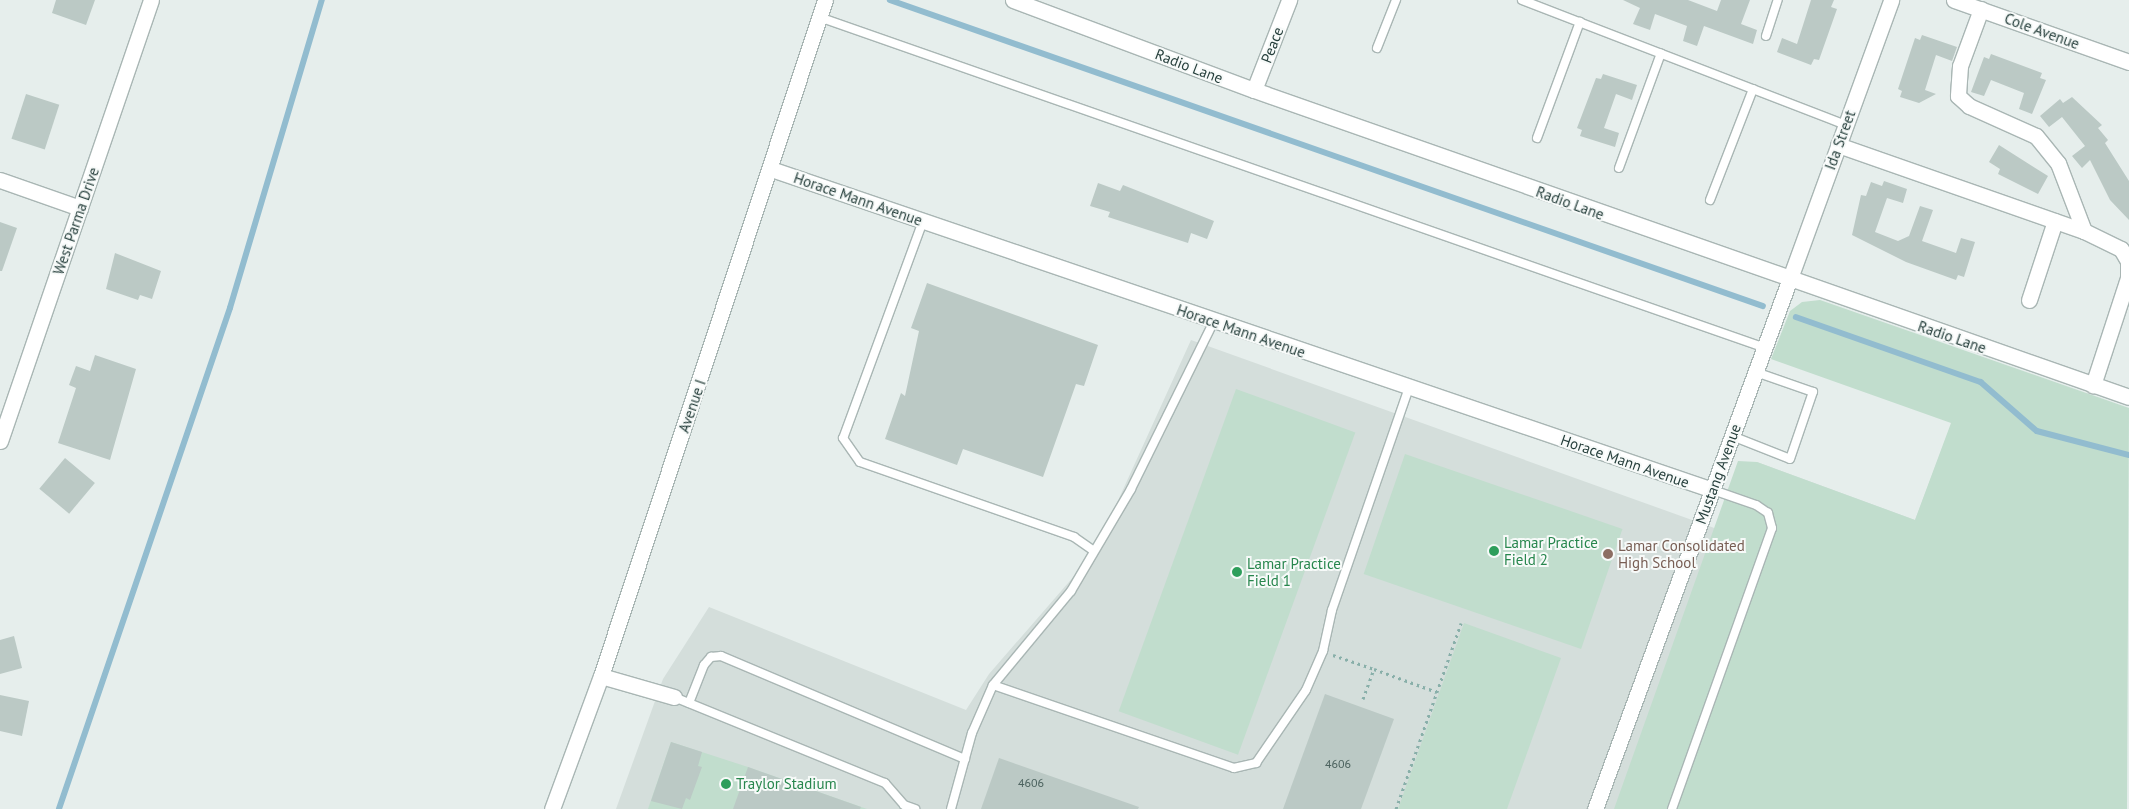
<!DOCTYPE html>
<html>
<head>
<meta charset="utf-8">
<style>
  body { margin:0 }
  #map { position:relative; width:2129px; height:809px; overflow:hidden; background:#e6eeec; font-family:"PT Sans",sans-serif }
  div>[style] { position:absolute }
  .built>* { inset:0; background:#d4dedb }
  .green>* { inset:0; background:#c1ddcd; transform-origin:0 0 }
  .stream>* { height:5.5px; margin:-2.75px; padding:0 2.75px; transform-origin:2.75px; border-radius:2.75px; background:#92bccf }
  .building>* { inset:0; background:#bbc9c5; transform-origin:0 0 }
  .path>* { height:3px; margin-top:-1.5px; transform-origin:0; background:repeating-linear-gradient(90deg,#88afa9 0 2.5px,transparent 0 6.5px) }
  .roads { filter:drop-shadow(1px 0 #a9b6b4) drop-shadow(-1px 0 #a9b6b4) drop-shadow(0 1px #a9b6b4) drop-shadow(0 -1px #a9b6b4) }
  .lane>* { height:8px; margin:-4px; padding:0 4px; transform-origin:4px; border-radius:4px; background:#fff }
  .street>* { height:15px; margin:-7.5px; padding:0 7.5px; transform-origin:7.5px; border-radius:7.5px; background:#fff }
  .secondary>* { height:15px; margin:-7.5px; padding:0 7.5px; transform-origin:7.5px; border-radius:7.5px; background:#fff }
  .dots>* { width:14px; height:14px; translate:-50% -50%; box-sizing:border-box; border:2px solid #f7faf9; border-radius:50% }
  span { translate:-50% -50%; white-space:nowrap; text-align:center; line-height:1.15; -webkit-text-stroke:4px #f7faf9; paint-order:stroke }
  .number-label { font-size:12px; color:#4b625e }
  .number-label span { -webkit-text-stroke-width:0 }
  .street-label { font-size:15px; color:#263f3c }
  .leisure-label { font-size:15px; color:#27864d }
  .left { translate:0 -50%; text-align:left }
  .education-label { font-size:15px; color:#785e54 }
</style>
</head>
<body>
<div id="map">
  <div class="built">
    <div style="clip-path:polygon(1191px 340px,1731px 534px,1757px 462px,1915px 520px,1949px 430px,2066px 809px,616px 809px,663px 679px,709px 607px,966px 710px,989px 674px,1075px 575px,1111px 516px)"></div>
  </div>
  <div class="green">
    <div style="clip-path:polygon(1820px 300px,2129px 408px,2127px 809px,1614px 809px,1738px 461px,1757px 462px,1915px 520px,1951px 423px,1771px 359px,1790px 311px,1802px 302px)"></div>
    <div style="left:1236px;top:389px;width:127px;height:343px;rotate:20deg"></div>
    <div style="left:1405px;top:454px;width:230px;height:127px;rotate:19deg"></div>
    <div style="clip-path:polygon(1464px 623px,1561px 658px,1507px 809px,1398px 809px)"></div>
    <div style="clip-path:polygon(671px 742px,748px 767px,867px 809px,648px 809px)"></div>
  </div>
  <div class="stream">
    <div style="left:890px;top:0;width:925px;rotate:19.32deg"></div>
    <div style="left:1796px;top:317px;width:196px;rotate:19.4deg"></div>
    <div style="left:1981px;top:382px;width:74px;rotate:41.2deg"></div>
    <div style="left:2037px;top:431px;width:95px;rotate:14.6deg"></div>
    <div style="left:59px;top:809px;width:529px;rotate:-71.15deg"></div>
    <div style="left:230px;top:308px;width:321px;rotate:-73.4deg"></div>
  </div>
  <div class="building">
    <div style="clip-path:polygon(56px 0,95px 0,86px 25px,52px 13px)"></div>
    <div style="clip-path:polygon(1623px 0,1688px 0,1717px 11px,1721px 0,1750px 0,1741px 24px,1757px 30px,1753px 44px,1704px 26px,1697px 46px,1683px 41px,1687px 26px,1655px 14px,1650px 30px,1633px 24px,1640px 8px)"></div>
    <div style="clip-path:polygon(1811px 0,1834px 0,1831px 7px,1837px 9px,1819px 60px,1814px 59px,1811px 65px,1777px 52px,1782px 38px,1797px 44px)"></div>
    <div style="clip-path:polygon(1922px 35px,1957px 47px,1952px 61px,1936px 55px,1925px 90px,1936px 94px,1919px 103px,1900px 97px,1902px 91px,1898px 89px,1915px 38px,1920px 40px)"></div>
    <div style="clip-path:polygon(1991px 54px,2042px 73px,2040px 78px,2046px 80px,2032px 114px,2019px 109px,2024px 93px,1991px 80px,1984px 96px,1971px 92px,1984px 57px,1989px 59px)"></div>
    <div style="clip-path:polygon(1603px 74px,1637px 85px,1632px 100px,1616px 94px,1604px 128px,1619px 133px,1615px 147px,1580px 136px,1582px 130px,1577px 128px,1596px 78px,1601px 79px)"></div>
    <div style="left:26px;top:94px;width:35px;height:47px;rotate:18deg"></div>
    <div style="clip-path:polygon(2072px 97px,2102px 125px,2098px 128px,2108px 140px,2105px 143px,2129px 181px,2129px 220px,2110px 200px,2090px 160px,2082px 168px,2072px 156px,2085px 146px,2062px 117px,2049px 127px,2040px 116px,2060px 99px,2063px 103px)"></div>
    <div style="clip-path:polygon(1999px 145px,2048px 176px,2038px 194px,1998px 174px,2000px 169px,1989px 162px)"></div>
    <div style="clip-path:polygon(1884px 181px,1907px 189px,1903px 203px,1887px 198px,1875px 232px,1898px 241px,1909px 236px,1920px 206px,1933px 210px,1922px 241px,1956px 253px,1961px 238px,1975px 242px,1964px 277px,1958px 275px,1956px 280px,1906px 262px,1852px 235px,1861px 195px,1866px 196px,1871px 182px,1882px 186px)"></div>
    <div style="clip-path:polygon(1098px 183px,1120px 191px,1123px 185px,1214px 221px,1207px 239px,1191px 233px,1188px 243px,1108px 217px,1110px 212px,1090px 206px)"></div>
    <div style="clip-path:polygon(0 222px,17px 228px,2px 271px,0 271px)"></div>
    <div style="clip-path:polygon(115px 253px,161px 271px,152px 299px,140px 295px,138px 300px,106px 289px)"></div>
    <div style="clip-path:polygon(927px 283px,1098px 345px,1084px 386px,1076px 384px,1043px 477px,963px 449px,957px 465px,885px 439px,901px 393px,905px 396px,919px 331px,911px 328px)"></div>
    <div style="clip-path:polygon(95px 355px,136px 369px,110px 460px,58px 443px,76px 388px,69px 385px,76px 366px,90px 371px)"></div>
    <div style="left:65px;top:458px;width:39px;height:40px;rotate:40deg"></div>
    <div style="clip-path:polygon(14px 636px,22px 668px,0 674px,0 640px)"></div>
    <div style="clip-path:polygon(1325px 694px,1394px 719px,1361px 809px,1283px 809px)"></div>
    <div style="clip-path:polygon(0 695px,29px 701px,22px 736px,0 731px)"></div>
    <div style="clip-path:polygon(671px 742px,702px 752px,698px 766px,702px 767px,690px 800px,686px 798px,682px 809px,651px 801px)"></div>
    <div style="clip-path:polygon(999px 758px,1139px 807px,1138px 809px,981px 809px)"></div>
    <div style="clip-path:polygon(748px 767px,861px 807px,860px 809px,733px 809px)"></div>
  </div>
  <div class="path">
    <div style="left:1333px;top:655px;width:43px;rotate:18.9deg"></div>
    <div style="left:1363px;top:699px;width:32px;rotate:-70deg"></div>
    <div style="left:1374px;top:669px;width:67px;rotate:20.1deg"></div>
    <div style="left:1396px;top:809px;width:197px;rotate:-70.7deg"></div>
  </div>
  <div class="roads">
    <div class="lane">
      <div style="left:1522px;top:0;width:347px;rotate:21.1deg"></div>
      <div style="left:819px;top:17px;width:1002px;rotate:19.28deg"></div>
      <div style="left:1766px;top:36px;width:38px;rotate:-72deg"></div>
      <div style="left:1377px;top:48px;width:52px;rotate:-68.4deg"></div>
      <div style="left:1537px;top:138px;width:124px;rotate:-69.7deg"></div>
      <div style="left:1619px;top:168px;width:122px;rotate:-69.9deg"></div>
      <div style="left:1710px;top:200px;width:119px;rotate:-68.8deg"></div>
      <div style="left:923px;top:221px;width:231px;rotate:110.2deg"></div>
      <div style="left:843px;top:438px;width:29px;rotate:55deg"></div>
      <div style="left:860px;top:462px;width:227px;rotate:19.3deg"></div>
      <div style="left:1074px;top:537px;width:24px;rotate:35deg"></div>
      <div style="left:1732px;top:436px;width:62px;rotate:21.6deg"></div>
      <div style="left:1790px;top:459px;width:71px;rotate:-71.1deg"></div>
      <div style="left:1813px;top:392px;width:60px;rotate:-160.7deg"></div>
      <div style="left:993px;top:685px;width:255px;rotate:19deg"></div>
      <div style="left:1234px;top:768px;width:23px;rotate:-13deg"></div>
      <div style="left:1256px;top:763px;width:88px;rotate:-55.6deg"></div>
      <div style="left:1306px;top:690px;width:43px;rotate:-66.4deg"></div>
      <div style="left:1323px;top:651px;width:42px;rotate:-77.6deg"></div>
      <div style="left:1332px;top:610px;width:235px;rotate:-70.9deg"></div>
      <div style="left:674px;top:697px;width:228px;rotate:22.2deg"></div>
      <div style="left:885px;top:783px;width:29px;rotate:49deg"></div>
      <div style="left:904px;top:805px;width:12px;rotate:20deg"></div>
      <div style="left:689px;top:703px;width:41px;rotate:-68.5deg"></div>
      <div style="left:704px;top:665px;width:11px;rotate:-49deg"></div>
      <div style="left:711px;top:657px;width:10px;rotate:-6deg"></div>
      <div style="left:721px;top:656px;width:265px;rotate:22.9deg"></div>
      <div style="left:951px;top:809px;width:79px;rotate:-74.6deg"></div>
      <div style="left:972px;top:733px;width:52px;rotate:-66.4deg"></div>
      <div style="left:993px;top:685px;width:122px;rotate:-50.3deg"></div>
      <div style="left:1071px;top:591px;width:118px;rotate:-59.5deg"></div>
      <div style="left:1131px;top:489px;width:187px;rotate:-63.7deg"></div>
      <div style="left:1672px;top:809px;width:298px;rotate:-70.4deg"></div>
      <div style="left:1772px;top:528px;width:16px;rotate:-105deg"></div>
      <div style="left:1768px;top:513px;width:14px;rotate:-146deg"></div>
      <div style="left:1756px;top:505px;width:46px;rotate:-160.8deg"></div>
    </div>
    <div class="street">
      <div style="left:1954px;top:0;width:186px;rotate:19.5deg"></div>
      <div style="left:1981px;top:9px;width:61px;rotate:110.2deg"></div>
      <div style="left:1960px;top:66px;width:30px;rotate:94deg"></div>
      <div style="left:1958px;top:96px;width:15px;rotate:42deg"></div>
      <div style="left:1969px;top:106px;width:73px;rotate:24.1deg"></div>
      <div style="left:2036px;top:136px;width:35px;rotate:51deg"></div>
      <div style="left:2058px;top:163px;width:73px;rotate:69.1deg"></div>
      <div style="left:1254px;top:90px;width:97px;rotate:-68.7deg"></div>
      <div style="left:1838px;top:145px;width:261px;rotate:19.3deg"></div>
      <div style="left:2084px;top:231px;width:41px;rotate:25.9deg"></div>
      <div style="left:2121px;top:249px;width:14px;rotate:60deg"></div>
      <div style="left:2128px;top:261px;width:17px;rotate:90deg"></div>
      <div style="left:2128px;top:278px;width:113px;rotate:108.1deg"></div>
      <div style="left:771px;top:169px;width:995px;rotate:18.82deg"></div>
      <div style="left:0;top:180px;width:85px;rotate:19.3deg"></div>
      <div style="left:1789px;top:281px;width:299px;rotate:-70deg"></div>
      <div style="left:2029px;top:300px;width:83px;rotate:-71.8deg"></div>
      <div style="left:0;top:441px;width:466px;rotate:-71.1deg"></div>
      <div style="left:601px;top:676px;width:76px;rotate:16deg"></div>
    </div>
    <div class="secondary">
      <div style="left:1013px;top:0;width:257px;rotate:20.5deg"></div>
      <div style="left:1254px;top:90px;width:927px;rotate:19.33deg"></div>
      <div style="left:552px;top:809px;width:142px;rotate:-69.8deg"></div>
      <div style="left:601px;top:676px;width:712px;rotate:-71.67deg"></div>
      <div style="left:1595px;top:809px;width:563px;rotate:-69.83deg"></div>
    </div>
  </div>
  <div class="dots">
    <div style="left:1494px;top:551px;background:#2e9e5b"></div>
    <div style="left:1608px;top:554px;background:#8d6e63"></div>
    <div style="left:1237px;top:572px;background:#2e9e5b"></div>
    <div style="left:726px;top:784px;background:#2e9e5b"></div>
  </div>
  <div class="number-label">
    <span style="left:1338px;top:764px">4606</span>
    <span style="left:1031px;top:783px">4606</span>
  </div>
  <div class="street-label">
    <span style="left:2042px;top:31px;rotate:20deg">Cole Avenue</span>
    <span style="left:1272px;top:45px;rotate:-69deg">Peace</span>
    <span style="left:1189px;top:66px;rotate:21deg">Radio Lane</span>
    <span style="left:1840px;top:140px;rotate:-70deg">Ida Street</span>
    <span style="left:858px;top:199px;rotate:19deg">Horace Mann Avenue</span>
    <span style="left:1570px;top:203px;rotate:20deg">Radio Lane</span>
    <span style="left:76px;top:221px;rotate:-71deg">West Parma Drive</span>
    <span style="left:1241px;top:331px;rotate:19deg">Horace Mann Avenue</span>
    <span style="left:1952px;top:337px;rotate:19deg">Radio Lane</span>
    <span style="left:692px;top:406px;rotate:-71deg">Avenue I</span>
    <span style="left:1625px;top:461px;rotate:19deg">Horace Mann Avenue</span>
    <span style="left:1718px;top:474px;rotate:-70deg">Mustang Avenue</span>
  </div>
  <div class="leisure-label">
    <span class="left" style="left:1504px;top:551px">Lamar Practice<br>Field 2</span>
    <span class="left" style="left:1247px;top:572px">Lamar Practice<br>Field 1</span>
    <span class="left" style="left:736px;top:784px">Traylor Stadium</span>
  </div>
  <div class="education-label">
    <span class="left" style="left:1618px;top:554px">Lamar Consolidated<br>High School</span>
  </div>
</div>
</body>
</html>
